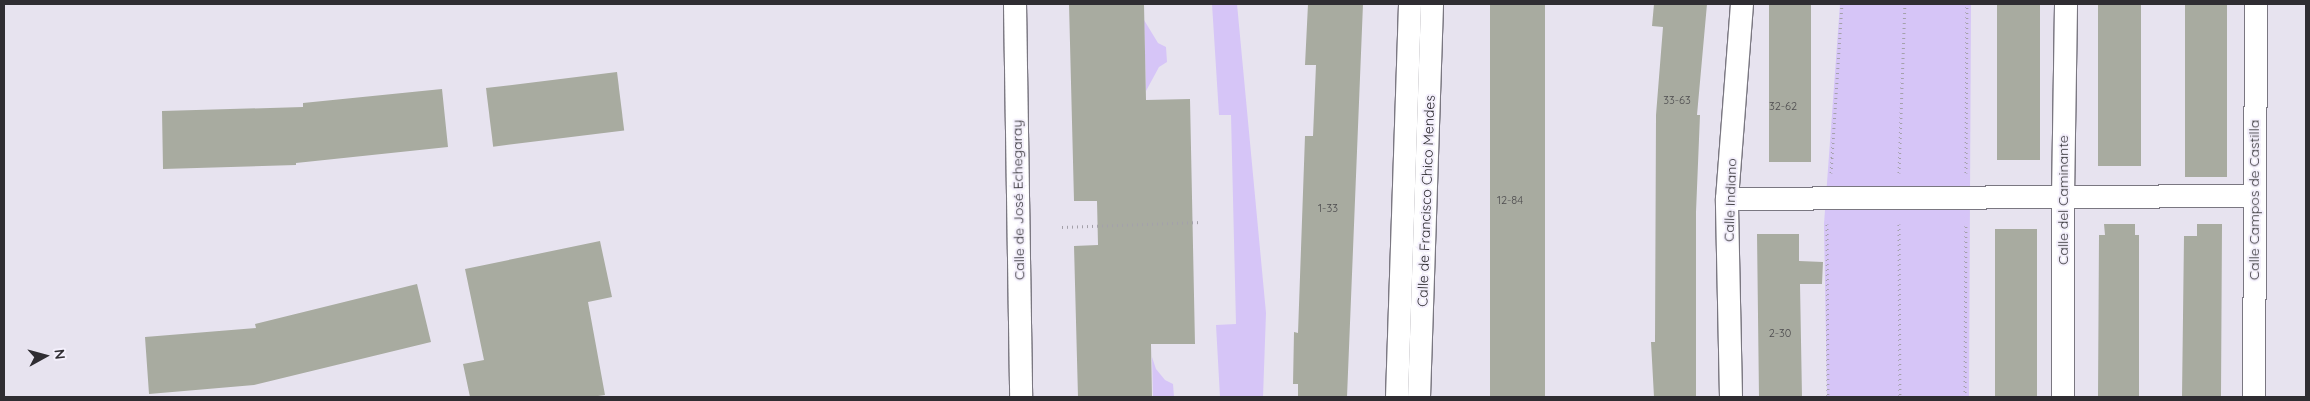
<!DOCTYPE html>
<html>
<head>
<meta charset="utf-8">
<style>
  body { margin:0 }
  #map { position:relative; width:2310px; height:401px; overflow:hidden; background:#e7e3ef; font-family:Quicksand,sans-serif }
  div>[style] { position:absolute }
  .green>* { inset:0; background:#d6c5f7 }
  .building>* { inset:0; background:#a8aba0; transform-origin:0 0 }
  .path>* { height:3px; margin-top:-1.5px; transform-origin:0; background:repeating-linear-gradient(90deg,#a4a1aa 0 1px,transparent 0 5px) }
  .roads { filter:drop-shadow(1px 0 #7a7781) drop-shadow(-1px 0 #7a7781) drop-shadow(0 1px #7a7781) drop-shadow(0 -1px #7a7781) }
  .street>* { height:22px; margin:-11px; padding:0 11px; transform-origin:11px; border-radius:11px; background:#fff }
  span { translate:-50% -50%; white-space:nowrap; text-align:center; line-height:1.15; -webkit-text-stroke:4px #f4f0fc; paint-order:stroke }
  .number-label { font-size:11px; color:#4d4c4e }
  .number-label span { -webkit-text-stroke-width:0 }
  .street-label { font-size:14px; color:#2f2d32 }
  .frame { position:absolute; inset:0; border:5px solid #2f2d32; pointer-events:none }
  .north { position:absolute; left:20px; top:331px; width:50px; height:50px; -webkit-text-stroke:4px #f4f0fc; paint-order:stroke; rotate:83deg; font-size:14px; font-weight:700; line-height:20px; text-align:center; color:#2f2d32 }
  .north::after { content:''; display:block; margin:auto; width:18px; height:22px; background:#2f2d32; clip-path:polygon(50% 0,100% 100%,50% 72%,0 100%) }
</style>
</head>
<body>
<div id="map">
  <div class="green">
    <div style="clip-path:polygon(1212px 4px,1237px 4px,1266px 313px,1263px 397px,1220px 397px,1216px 325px,1236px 324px,1231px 115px,1219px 115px)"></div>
    <div style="clip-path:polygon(1840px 4px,1971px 4px,1969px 397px,1827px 397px,1824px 224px)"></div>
    <div style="clip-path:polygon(1144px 20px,1158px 43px,1166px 47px,1167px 62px,1159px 67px,1146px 91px)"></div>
    <div style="clip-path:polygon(1152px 357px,1156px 369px,1165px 380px,1173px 384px,1174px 397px,1153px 397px)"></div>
  </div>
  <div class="building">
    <div style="clip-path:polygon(1069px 4px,1144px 4px,1146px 100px,1190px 99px,1195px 344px,1151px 344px,1152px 397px,1078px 397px,1074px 246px,1098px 245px,1097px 201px,1074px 201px)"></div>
    <div style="clip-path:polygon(1308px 4px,1363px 4px,1347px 397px,1298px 397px,1298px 384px,1293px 384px,1294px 332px,1298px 333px,1305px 136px,1313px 136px,1316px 65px,1305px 65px)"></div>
    <div style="left:1490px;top:4px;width:55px;height:393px"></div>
    <div style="clip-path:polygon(1654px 4px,1707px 4px,1697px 115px,1700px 115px,1696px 212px,1696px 397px,1654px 397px,1651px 342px,1655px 342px,1656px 115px,1663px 27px,1652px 26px)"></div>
    <div style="left:1769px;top:4px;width:42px;height:158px"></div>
    <div style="left:1997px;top:4px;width:43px;height:156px"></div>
    <div style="left:2098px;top:4px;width:43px;height:162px"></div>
    <div style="left:2185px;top:4px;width:42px;height:173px"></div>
    <div style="left:617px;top:72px;width:59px;height:132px;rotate:83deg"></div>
    <div style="clip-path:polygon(442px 89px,448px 147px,296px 163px,296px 165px,163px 169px,162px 111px,303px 107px,303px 103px)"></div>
    <div style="clip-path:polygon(2104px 224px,2135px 224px,2135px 235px,2139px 235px,2139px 397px,2098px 397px,2099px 235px,2105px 235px)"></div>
    <div style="clip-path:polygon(2197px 224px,2222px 224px,2221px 397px,2182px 397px,2184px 236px,2197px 236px)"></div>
    <div style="left:1995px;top:229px;width:42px;height:168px"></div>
    <div style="clip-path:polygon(1757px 234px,1799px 234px,1799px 261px,1823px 262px,1822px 284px,1800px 284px,1802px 397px,1759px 397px)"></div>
    <div style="clip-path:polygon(600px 241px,612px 297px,588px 302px,605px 395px,591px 397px,470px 397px,463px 364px,484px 360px,465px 269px)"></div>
    <div style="clip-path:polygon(417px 284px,431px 342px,254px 385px,149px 394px,145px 337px,256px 328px,255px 324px)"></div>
  </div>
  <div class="path">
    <div style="left:1831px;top:173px;width:169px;rotate:-86.3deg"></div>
    <div style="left:1899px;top:173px;width:169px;rotate:-88deg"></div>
    <div style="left:1966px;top:173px;width:169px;rotate:-89.7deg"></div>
    <div style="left:1827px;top:224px;width:173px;rotate:89.7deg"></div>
    <div style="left:1899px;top:224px;width:173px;rotate:89.7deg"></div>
    <div style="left:1062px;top:227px;width:140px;rotate:-2deg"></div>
    <div style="left:1965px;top:397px;width:173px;rotate:-89.7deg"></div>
  </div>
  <div class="roads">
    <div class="street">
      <div style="left:1015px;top:4px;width:393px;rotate:89.1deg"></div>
      <div style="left:1727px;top:199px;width:527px;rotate:-0.33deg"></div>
      <div style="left:1397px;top:397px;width:393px;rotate:-88.1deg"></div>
      <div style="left:1419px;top:397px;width:393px;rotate:-88.1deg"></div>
      <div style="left:1731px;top:397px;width:198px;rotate:-91.2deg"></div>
      <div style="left:1727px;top:199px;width:196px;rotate:-85.6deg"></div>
      <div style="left:2063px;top:397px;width:200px;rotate:-90deg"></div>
      <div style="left:2063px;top:197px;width:193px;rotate:-89.1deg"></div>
      <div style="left:2254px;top:397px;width:393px;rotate:-89.7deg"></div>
    </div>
  </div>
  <div class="number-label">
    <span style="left:1677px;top:100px">33-63</span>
    <span style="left:1783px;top:106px">32-62</span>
    <span style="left:1510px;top:200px">12-84</span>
    <span style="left:1328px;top:208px">1-33</span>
    <span style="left:1780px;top:333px">2-30</span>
  </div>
  <div class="street-label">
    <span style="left:1018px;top:200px;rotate:-91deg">Calle de José Echegaray</span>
    <span style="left:1730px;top:200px;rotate:-88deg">Calle Indiano</span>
    <span style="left:2063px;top:200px;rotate:-90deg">Calle del Caminante</span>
    <span style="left:2254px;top:200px;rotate:-90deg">Calle Campos de Castilla</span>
    <span style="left:1426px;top:201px;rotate:-88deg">Calle de Francisco Chico Mendes</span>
  </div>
  <div class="frame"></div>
  <div class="north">N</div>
</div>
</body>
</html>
